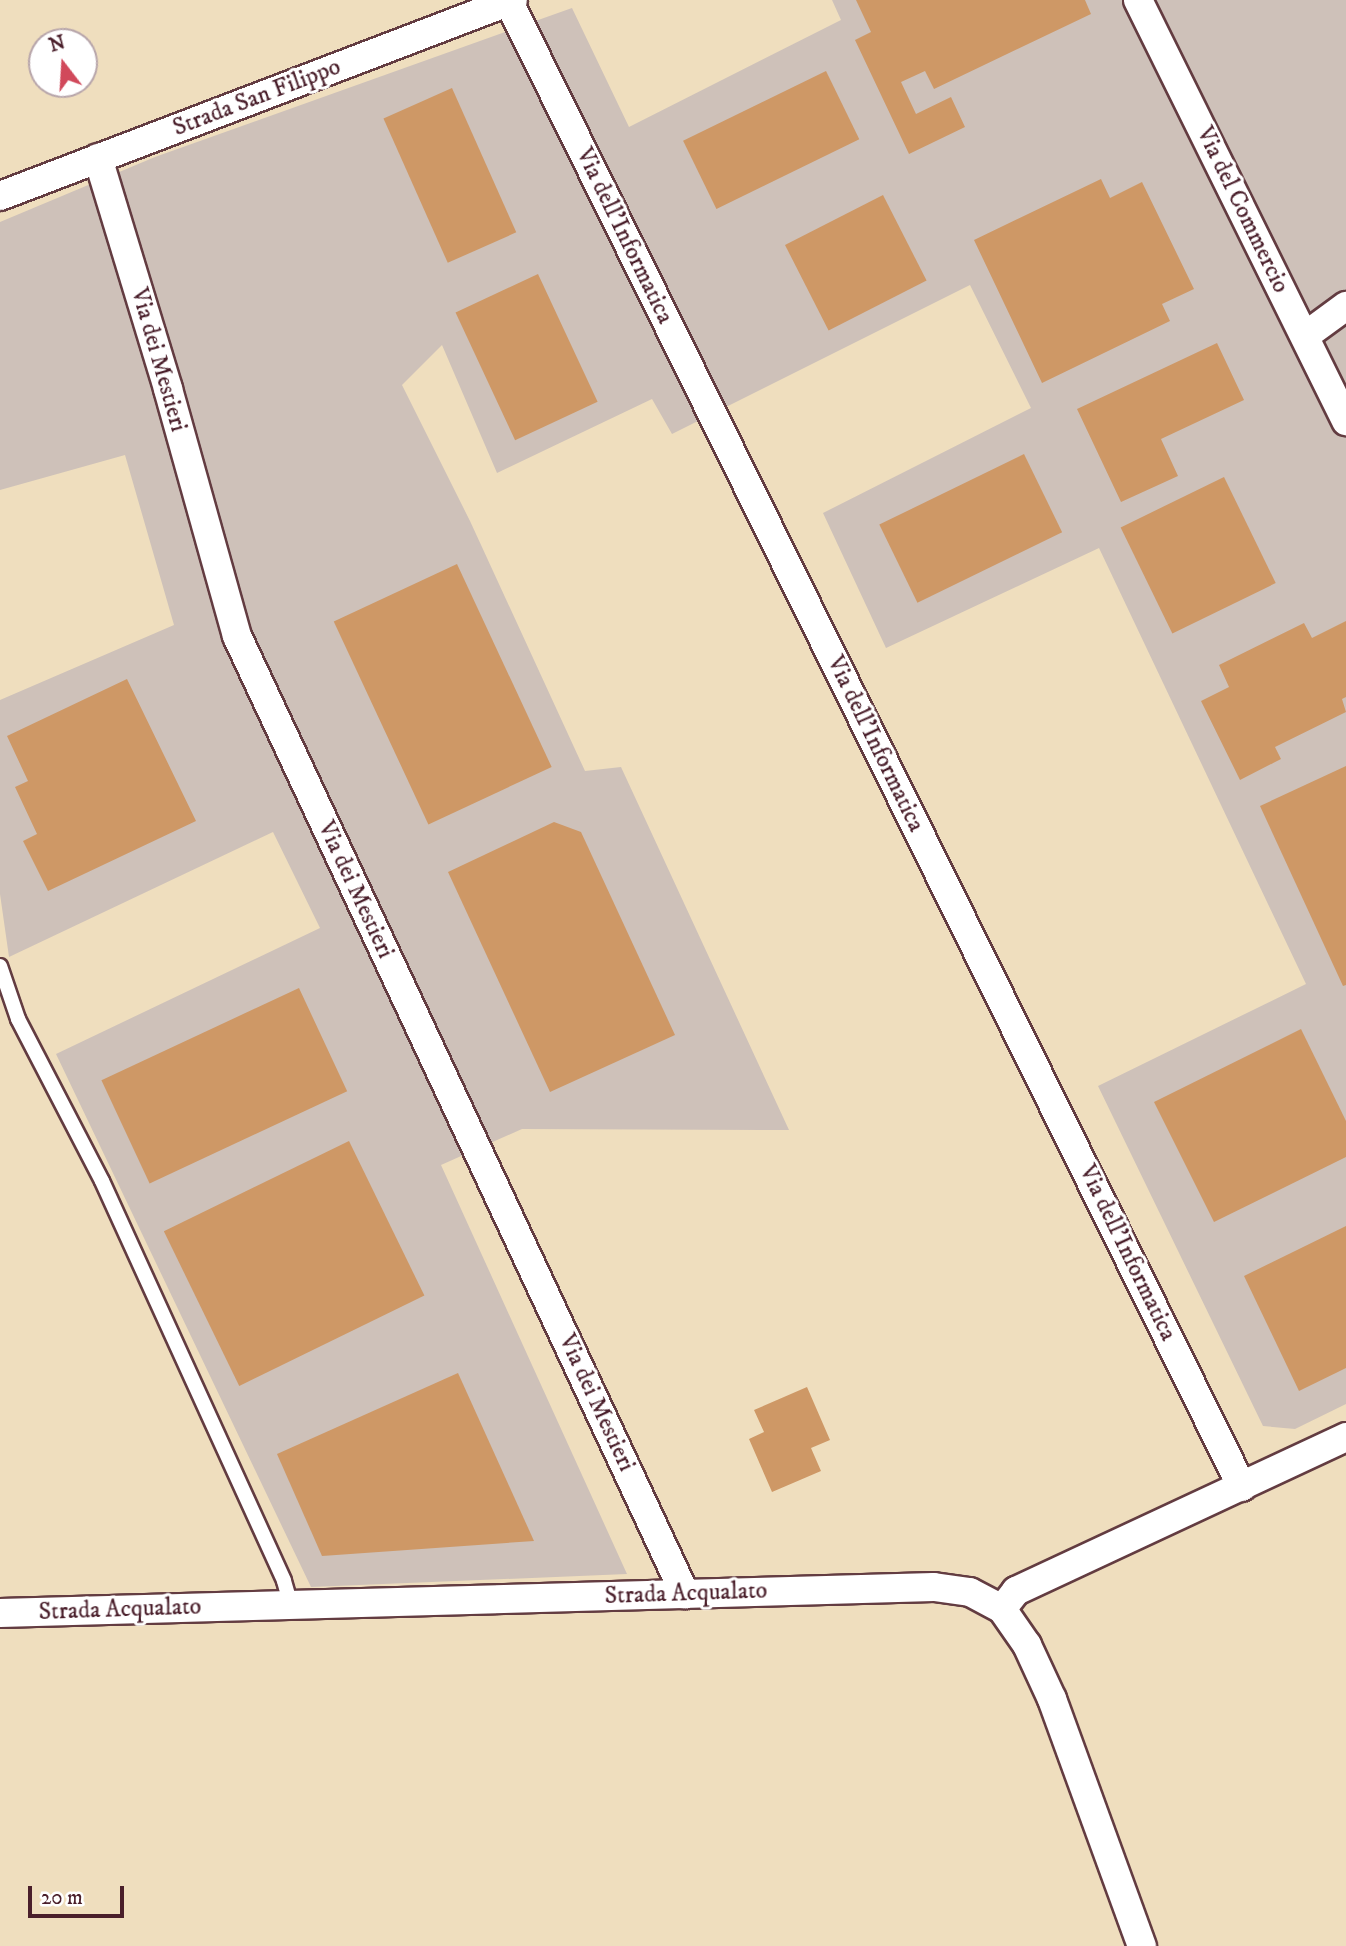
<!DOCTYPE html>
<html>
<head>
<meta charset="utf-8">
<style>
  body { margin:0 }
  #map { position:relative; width:1346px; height:1946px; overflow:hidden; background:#efdebe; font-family:"IM FELL DW Pica",serif }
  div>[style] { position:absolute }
  .industrial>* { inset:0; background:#cec1b9 }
  .building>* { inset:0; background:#ce9866; transform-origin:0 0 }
  .roads { filter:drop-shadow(2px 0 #633c41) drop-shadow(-2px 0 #633c41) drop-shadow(0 2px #633c41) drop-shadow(0 -2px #633c41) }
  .service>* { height:14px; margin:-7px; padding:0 7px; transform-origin:7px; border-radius:7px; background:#fff }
  .minor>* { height:28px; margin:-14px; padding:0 14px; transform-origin:14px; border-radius:14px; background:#fff }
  span { translate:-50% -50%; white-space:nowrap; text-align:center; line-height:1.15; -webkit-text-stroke:6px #fff; paint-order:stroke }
  .street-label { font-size:24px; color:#4a1f2b }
  .north { position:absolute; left:28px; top:28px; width:70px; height:70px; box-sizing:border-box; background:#fff; border:2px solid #b7a5aa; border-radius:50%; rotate:343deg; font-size:19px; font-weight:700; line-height:28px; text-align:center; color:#4a1f2b }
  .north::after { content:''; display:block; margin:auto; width:24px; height:32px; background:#d1495b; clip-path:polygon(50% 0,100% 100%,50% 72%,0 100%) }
  .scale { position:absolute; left:28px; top:1886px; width:96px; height:32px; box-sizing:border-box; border:4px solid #4a1f2b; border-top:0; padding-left:9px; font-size:21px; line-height:24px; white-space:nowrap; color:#4a1f2b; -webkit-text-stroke:5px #fff; paint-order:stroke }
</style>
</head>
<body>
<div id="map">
  <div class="industrial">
    <div style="clip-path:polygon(832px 0,1346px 0,1346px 1404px,1295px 1429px,1263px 1426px,1098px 1086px,1306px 984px,1099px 548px,886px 648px,823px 513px,1031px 408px,970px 285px,672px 434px,652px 399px,497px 473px,442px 345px,402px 385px,470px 521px,585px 771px,621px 767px,789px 1130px,522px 1129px,441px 1165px,627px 1574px,311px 1587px,56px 1054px,320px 928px,273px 832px,9px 957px,0 894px,0 700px,174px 625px,125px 455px,0 490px,0 222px,155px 157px,572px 8px,629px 127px,841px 20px)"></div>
  </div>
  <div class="building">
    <div style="clip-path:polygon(856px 0,1085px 0,1091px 14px,934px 89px,925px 71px,901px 82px,916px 114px,951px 97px,965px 127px,909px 154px,855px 40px,871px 32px)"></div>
    <div style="left:826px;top:71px;width:76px;height:159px;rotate:64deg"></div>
    <div style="left:452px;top:88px;width:158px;height:75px;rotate:66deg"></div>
    <div style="clip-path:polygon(1101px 179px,1110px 198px,1142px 182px,1194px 289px,1162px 304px,1170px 321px,1042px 383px,974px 240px)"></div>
    <div style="left:883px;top:195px;width:96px;height:110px;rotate:63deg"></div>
    <div style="left:538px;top:274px;width:141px;height:91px;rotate:65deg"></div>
    <div style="clip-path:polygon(1217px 343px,1244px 400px,1161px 439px,1178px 476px,1121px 502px,1077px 409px)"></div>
    <div style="left:1024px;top:454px;width:87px;height:161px;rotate:64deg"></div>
    <div style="left:1224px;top:477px;width:118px;height:115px;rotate:64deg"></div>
    <div style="left:457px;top:564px;width:224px;height:136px;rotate:65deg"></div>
    <div style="clip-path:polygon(1346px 621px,1346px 697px,1342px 699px,1346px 712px,1275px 747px,1281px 759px,1240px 780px,1201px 701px,1229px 687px,1219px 665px,1304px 623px,1312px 638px)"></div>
    <div style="clip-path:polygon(127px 679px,196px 821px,48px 891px,23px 841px,37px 834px,15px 787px,28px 781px,7px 736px)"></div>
    <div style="clip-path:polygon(1346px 766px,1346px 985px,1343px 986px,1260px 806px)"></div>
    <div style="clip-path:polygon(554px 822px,581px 832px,675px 1035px,550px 1092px,448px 872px)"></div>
    <div style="left:299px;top:988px;width:114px;height:218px;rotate:65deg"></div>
    <div style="clip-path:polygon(1301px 1029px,1346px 1121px,1346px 1157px,1214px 1222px,1154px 1102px)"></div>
    <div style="left:349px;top:1141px;width:172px;height:206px;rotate:64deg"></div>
    <div style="clip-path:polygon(1346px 1226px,1346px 1368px,1299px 1391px,1244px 1276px)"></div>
    <div style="clip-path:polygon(458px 1373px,534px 1541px,322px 1556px,277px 1454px)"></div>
    <div style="clip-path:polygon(807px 1387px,830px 1440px,811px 1448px,821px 1471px,772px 1492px,749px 1439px,764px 1432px,754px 1410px)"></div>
  </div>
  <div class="roads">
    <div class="service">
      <div style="left:0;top:966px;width:56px;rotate:71.2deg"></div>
      <div style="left:18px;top:1019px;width:182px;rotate:62.6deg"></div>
      <div style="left:102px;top:1181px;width:439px;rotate:65.5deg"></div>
      <div style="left:284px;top:1581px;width:25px;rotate:74deg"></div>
    </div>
    <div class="minor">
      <div style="left:1138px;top:0;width:470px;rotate:63.7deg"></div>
      <div style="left:509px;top:2px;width:1656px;rotate:63.73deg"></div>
      <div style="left:98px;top:158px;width:241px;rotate:73.1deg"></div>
      <div style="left:168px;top:389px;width:256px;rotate:74.4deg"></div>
      <div style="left:237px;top:636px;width:1058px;rotate:64.94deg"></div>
      <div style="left:0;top:196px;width:549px;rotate:-20.91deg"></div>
      <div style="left:1305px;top:336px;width:51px;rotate:-36.2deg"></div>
      <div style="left:1002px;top:1609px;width:23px;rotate:-52deg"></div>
      <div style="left:1016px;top:1591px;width:364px;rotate:-25deg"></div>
      <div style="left:0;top:1613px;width:934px;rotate:-1.59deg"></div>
      <div style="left:934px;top:1587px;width:36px;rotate:8deg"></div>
      <div style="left:970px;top:1592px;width:36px;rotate:28deg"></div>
      <div style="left:1002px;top:1609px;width:44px;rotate:55.2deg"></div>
      <div style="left:1027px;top:1645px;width:60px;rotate:65.2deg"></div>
      <div style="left:1052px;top:1699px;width:263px;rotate:70deg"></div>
    </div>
  </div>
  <div class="street-label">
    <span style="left:257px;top:98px;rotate:-21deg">Strada San Filippo</span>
    <span style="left:1242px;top:210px;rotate:64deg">Via del Commercio</span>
    <span style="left:624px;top:236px;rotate:64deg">Via dell'Informatica</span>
    <span style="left:158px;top:360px;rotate:74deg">Via dei Mestieri</span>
    <span style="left:875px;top:744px;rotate:64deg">Via dell'Informatica</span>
    <span style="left:355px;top:890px;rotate:65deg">Via dei Mestieri</span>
    <span style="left:1127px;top:1253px;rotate:64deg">Via dell'Informatica</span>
    <span style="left:596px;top:1403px;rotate:65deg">Via dei Mestieri</span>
    <span style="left:686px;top:1594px;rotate:-2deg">Strada Acqualato</span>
    <span style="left:120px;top:1610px;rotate:-2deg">Strada Acqualato</span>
  </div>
  <div class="north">N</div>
  <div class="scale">20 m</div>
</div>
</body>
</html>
